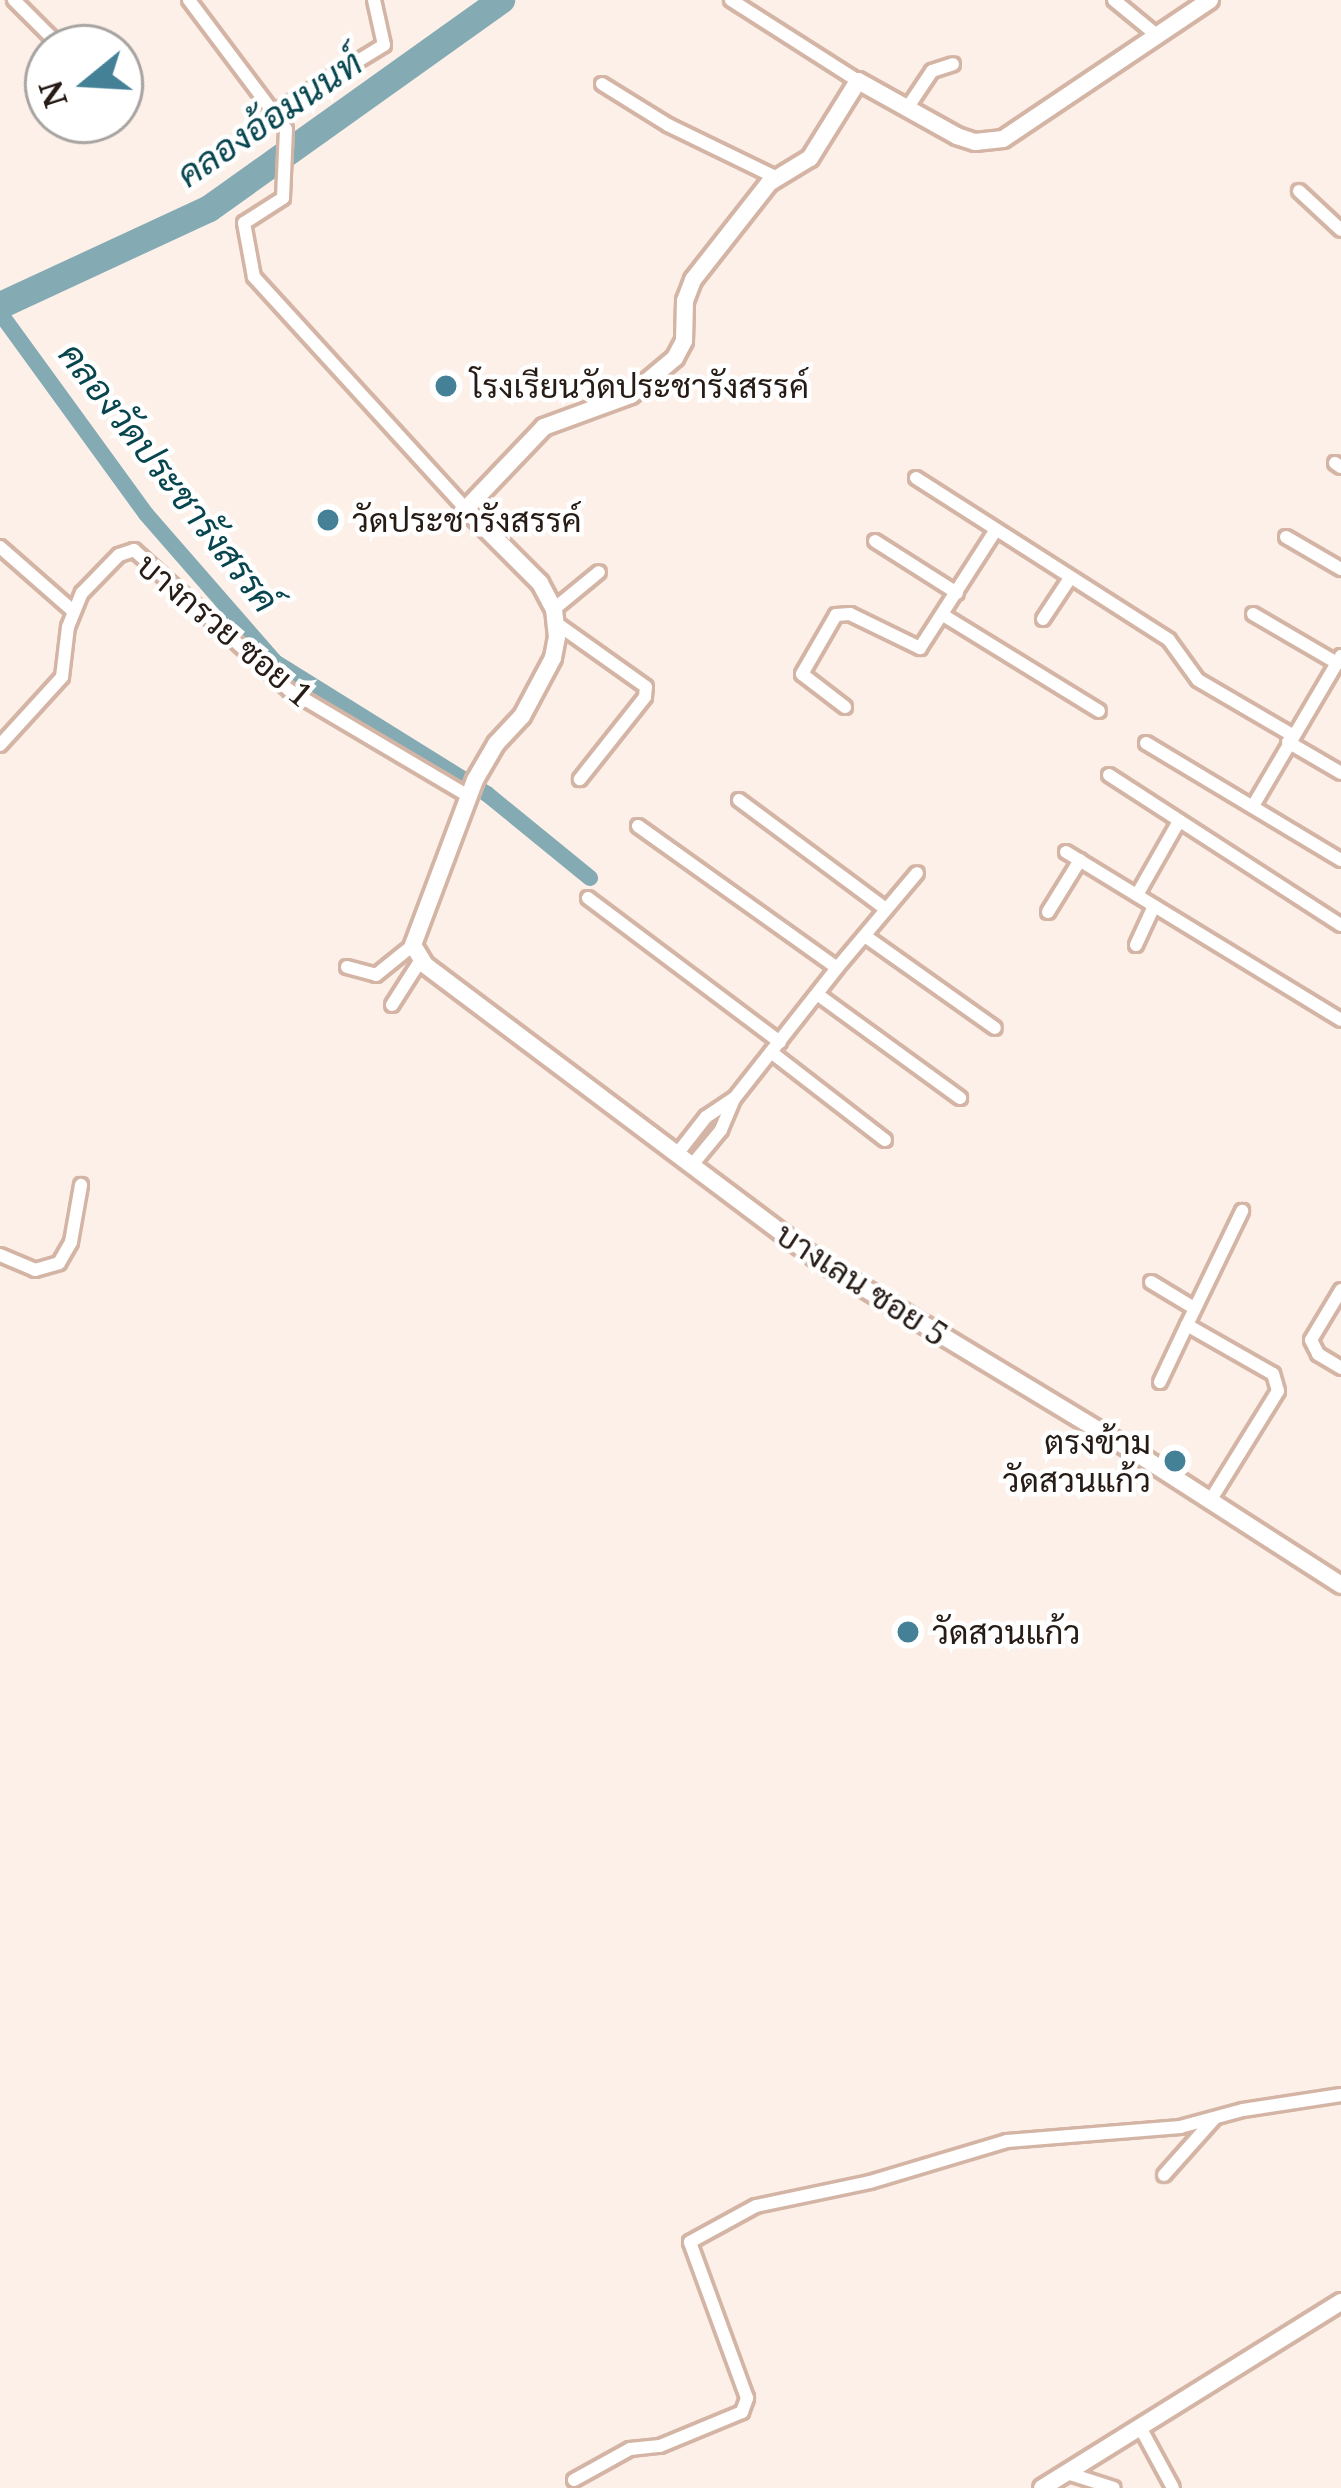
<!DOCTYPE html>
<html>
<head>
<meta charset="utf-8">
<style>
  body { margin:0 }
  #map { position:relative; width:1341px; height:2488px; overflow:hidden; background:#fdf0e9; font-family:"Noto Serif",Sarabun,serif }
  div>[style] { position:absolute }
  .canal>* { height:16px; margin:-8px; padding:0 8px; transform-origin:8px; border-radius:8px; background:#84abb3 }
  .river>* { height:27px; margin:-13.5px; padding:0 13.5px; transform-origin:13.5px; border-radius:13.5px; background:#84abb3 }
  .roads { filter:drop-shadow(3px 0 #d4b5a5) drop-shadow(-3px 0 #d4b5a5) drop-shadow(0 3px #d4b5a5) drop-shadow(0 -3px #d4b5a5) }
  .street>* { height:12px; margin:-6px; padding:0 6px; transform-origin:6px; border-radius:6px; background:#fff }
  .secondary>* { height:16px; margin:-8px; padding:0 8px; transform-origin:8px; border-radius:8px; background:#fff }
  .dots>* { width:33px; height:33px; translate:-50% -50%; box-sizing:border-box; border:6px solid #fff; border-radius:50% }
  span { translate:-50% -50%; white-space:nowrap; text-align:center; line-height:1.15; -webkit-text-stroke:9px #fff; paint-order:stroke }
  .poi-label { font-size:33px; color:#261b15 }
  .left { translate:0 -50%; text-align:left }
  .right { translate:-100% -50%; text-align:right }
  .street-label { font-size:33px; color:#261b15 }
  .water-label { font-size:36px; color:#07454f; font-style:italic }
  .north { position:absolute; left:24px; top:24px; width:120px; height:120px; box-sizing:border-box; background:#fff; border:3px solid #a8a4a1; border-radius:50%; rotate:252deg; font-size:33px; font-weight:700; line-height:48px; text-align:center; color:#261b15 }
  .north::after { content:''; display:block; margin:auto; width:42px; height:54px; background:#448197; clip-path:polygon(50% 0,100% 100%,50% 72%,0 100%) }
</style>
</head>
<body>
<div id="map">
  <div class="canal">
    <div style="left:0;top:313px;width:248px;rotate:54deg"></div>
    <div style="left:146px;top:514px;width:196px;rotate:48.9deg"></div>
    <div style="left:275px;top:662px;width:250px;rotate:31.9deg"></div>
    <div style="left:487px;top:794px;width:133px;rotate:39.2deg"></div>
  </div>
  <div class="river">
    <div style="left:0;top:305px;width:230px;rotate:-24.9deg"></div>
    <div style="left:209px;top:208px;width:359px;rotate:-35.5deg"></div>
  </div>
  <div class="roads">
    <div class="street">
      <div style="left:14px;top:0;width:68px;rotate:45deg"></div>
      <div style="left:189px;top:0;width:161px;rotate:53.1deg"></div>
      <div style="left:286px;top:129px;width:69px;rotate:92.5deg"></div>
      <div style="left:283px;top:198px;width:46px;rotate:147.3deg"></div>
      <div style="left:244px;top:223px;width:55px;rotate:79.5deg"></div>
      <div style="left:254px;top:277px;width:314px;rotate:47.6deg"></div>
      <div style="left:731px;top:0;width:151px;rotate:32.5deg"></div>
      <div style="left:1114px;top:0;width:58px;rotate:39.4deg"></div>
      <div style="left:602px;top:84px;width:78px;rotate:31.8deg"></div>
      <div style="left:668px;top:125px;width:119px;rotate:25.9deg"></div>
      <div style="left:908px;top:107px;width:43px;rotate:-56.3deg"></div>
      <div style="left:932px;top:71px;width:22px;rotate:-18deg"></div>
      <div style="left:273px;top:113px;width:130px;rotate:-31.5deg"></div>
      <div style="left:384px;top:45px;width:46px;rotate:-102.5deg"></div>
      <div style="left:1299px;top:191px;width:57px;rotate:42.9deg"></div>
      <div style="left:1335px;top:463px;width:7px;rotate:34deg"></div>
      <div style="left:916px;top:478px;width:300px;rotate:32.6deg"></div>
      <div style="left:1169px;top:640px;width:49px;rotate:54.1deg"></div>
      <div style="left:1198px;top:680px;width:109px;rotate:30.3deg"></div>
      <div style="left:1286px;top:537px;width:64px;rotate:30.2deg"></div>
      <div style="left:875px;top:541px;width:97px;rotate:32.4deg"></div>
      <div style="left:0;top:547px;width:96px;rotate:41.2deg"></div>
      <div style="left:554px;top:609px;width:58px;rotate:-39.4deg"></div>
      <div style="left:1253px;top:614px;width:97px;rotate:30.3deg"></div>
      <div style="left:943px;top:615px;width:183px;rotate:31.6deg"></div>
      <div style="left:1043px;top:619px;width:49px;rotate:-56.6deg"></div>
      <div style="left:556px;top:623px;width:110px;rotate:35.4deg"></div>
      <div style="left:646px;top:687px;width:10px;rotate:96deg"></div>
      <div style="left:645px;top:697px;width:105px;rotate:128.4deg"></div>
      <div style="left:845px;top:707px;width:54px;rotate:-142.5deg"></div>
      <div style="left:802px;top:674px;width:68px;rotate:-60deg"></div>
      <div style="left:836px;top:615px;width:14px;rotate:-4deg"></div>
      <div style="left:850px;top:614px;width:78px;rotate:25.9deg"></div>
      <div style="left:920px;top:648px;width:139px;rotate:-57.3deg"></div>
      <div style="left:1288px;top:742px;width:61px;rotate:30.3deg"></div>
      <div style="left:1146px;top:743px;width:227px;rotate:31deg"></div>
      <div style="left:0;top:745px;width:92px;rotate:-47.6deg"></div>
      <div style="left:62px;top:677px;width:50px;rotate:-83.2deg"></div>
      <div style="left:68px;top:627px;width:37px;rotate:-68deg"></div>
      <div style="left:82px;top:593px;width:53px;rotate:-45.8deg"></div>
      <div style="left:119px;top:555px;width:16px;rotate:-18deg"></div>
      <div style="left:134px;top:550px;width:209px;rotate:42.1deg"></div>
      <div style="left:289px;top:690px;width:210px;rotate:30.6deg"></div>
      <div style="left:1109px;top:775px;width:276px;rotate:32.9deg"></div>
      <div style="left:739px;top:800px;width:183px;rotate:36.6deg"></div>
      <div style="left:1253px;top:806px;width:174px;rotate:-59.6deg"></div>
      <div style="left:638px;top:826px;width:244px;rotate:35.5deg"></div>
      <div style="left:837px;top:968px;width:167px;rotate:128.2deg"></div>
      <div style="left:734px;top:1099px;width:34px;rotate:113deg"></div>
      <div style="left:721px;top:1130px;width:45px;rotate:129.6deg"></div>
      <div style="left:1066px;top:852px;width:322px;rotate:31.4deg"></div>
      <div style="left:1137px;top:895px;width:85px;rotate:-60.4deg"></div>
      <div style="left:588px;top:898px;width:240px;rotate:36.9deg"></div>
      <div style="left:1048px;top:912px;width:61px;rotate:-58.4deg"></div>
      <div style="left:865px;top:936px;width:159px;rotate:35.3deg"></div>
      <div style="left:1136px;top:945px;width:43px;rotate:-65.2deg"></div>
      <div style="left:347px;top:967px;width:30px;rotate:15deg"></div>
      <div style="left:376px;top:975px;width:48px;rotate:-39deg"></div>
      <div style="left:837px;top:968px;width:124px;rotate:-49.9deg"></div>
      <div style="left:817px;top:994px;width:177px;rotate:36deg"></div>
      <div style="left:392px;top:1005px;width:52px;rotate:-57.5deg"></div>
      <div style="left:771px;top:1052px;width:144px;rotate:37.7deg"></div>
      <div style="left:677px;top:1154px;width:47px;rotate:-51.9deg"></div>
      <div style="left:706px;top:1117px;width:32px;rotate:-34deg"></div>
      <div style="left:0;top:1255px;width:38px;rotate:23deg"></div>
      <div style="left:35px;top:1270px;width:25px;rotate:-16deg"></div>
      <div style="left:59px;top:1263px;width:24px;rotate:-60deg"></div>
      <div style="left:71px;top:1242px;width:58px;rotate:-80deg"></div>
      <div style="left:1151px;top:1282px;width:50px;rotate:31.2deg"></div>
      <div style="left:1341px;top:1290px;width:58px;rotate:121deg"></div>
      <div style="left:1311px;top:1340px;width:16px;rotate:63deg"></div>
      <div style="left:1318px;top:1354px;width:27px;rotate:31deg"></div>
      <div style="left:1160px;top:1382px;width:63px;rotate:-64.7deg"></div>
      <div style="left:1210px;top:1501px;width:129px;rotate:-58.3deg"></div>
      <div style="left:1278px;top:1391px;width:18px;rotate:-106deg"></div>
      <div style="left:1273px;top:1374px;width:99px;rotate:-150.3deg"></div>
      <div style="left:1187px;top:1325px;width:127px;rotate:-64.2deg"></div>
      <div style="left:1164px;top:2175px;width:75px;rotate:-48.2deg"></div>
      <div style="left:1140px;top:2427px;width:69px;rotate:61.6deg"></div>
      <div style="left:1067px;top:2473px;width:49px;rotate:17.7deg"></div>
      <div style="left:574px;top:2480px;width:64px;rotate:-29deg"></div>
      <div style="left:630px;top:2449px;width:30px;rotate:-6deg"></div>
      <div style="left:660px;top:2446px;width:89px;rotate:-22.5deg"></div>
      <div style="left:742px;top:2412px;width:15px;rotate:-70deg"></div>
      <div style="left:747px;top:2398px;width:166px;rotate:-110.1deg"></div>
      <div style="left:690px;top:2242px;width:75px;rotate:-28.6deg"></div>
      <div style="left:756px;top:2206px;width:116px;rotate:-11.9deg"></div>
      <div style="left:870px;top:2182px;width:143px;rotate:-16.7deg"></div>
      <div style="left:1007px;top:2141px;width:174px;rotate:-4.6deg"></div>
      <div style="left:1180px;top:2127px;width:65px;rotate:-15.1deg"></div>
      <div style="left:1243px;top:2110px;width:99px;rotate:-8.7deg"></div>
    </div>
    <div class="secondary">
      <div style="left:1210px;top:0;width:249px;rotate:146.1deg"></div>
      <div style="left:1003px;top:139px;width:28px;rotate:174deg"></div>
      <div style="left:975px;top:142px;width:19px;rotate:-162deg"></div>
      <div style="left:957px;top:136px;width:113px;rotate:-150.9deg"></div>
      <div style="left:858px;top:81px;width:91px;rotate:121.9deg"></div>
      <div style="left:810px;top:158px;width:48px;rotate:148.6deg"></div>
      <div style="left:769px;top:183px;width:123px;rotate:128.1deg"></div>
      <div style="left:693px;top:280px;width:22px;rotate:111deg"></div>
      <div style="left:685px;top:301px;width:40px;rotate:91.4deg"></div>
      <div style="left:684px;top:341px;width:19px;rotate:118deg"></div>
      <div style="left:675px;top:358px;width:57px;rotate:139.9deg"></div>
      <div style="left:631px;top:395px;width:93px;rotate:159.8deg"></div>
      <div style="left:544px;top:427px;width:113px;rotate:133.6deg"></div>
      <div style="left:466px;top:509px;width:105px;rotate:45deg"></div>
      <div style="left:540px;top:583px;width:30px;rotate:62deg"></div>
      <div style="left:554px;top:609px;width:28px;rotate:84deg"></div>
      <div style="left:557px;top:637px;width:21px;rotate:101deg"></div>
      <div style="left:553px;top:658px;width:66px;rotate:118.1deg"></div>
      <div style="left:522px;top:716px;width:38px;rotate:133deg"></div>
      <div style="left:496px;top:744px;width:42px;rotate:120.3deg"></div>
      <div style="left:475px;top:780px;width:176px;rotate:110.6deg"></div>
      <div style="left:413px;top:945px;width:23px;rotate:59deg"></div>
      <div style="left:425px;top:965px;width:493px;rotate:36.9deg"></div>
      <div style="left:819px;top:1261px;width:376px;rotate:31.2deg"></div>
      <div style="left:1141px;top:1456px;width:238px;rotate:32.8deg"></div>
      <div style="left:1042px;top:2488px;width:352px;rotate:-31.9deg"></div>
    </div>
  </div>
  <div class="dots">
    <div style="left:446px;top:386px;background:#448197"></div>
    <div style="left:328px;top:520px;background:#448197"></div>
    <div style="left:1175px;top:1461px;background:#448197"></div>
    <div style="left:908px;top:1632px;background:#448197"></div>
  </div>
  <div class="poi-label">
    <span class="left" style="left:470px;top:386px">โรงเรียนวัดประชารังสรรค์</span>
    <span class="left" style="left:352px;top:520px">วัดประชารังสรรค์</span>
    <span class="right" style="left:1151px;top:1461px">ตรงข้าม<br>วัดสวนแก้ว</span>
    <span class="left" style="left:932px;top:1632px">วัดสวนแก้ว</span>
  </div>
  <div class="street-label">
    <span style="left:225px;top:630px;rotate:40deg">บางกรวย ซอย 1</span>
    <span style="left:862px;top:1284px;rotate:33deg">บางเลน ซอย 5</span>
  </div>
  <div class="water-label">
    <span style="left:269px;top:118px;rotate:-34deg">คลองอ้อมนนท์</span>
    <span style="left:169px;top:477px;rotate:52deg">คลองวัดประชารังสรรค์</span>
  </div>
  <div class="north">N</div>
</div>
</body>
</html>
